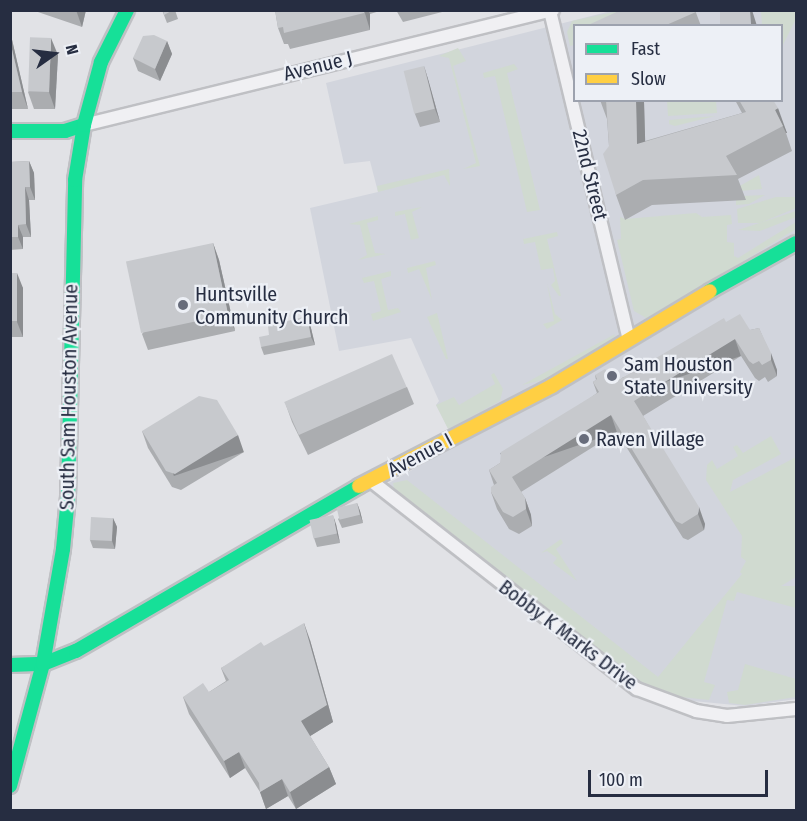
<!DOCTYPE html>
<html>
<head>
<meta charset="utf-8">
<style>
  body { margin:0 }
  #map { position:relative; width:807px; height:821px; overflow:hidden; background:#e1e2e6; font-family:"Fira Sans Condensed",sans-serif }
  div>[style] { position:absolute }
  .built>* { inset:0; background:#d2d5dd }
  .green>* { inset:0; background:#d0dad0 }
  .roads { filter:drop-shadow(2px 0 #bfc0c4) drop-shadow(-2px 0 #bfc0c4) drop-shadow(0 2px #bfc0c4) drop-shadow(0 -2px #bfc0c4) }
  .street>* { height:12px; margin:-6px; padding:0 6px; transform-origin:6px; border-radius:6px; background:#f0f0f3 }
  .fast>* { height:14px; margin:-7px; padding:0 7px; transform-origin:7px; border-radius:7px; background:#16e098 }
  .slow>* { height:14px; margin:-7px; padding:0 7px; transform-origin:7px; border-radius:7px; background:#ffcf43 }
  .wall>* { inset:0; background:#abadb0 }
  .shaded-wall>* { inset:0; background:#8b8d90; transform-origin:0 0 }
  .building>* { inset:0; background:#c7c9cd; transform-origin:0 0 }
  .dots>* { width:16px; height:16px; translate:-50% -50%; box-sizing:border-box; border:3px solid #edf0f6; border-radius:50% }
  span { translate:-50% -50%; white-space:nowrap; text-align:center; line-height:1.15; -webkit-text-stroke:4.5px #edf0f6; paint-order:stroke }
  .street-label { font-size:20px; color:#262d41 }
  .poi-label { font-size:20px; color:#262d41 }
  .left { translate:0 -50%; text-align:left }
  .frame { position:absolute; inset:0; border:12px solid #262d41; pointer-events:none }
  .legend { position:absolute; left:573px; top:24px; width:210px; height:78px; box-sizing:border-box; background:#edf0f6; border:2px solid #9da2ae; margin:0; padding:8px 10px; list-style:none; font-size:18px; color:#262d41 }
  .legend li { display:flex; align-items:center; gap:12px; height:30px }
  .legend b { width:30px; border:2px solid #9da2ae }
  .north { position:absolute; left:24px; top:24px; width:60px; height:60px; -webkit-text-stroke:4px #edf0f6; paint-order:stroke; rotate:76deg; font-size:16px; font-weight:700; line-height:24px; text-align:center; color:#262d41 }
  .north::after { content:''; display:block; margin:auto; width:21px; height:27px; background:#262d41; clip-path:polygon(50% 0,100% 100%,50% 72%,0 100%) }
  .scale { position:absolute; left:588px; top:770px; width:180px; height:27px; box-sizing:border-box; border:3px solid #262d41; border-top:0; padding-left:8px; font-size:18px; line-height:21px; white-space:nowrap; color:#262d41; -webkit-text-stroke:4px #edf0f6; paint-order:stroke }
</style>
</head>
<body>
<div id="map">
  <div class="built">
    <div style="clip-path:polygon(evenodd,611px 11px,796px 11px,796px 699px,745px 706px,693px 701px,644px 681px,387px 484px,457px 445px,436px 405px,439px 401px,411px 338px,339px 351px,310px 208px,378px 192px,370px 161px,344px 164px,326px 83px,611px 11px,574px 26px,782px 26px,782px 100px,574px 100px,574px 26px)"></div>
  </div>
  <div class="green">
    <div style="clip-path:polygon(618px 11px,696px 11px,696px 16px,652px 25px,574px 26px,574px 45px,570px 46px,567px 32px,572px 21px)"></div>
    <div style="clip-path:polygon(761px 11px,796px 11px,796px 19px,782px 47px,782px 26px,762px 25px)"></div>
    <div style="clip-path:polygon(458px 48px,466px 61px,453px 66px,480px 166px,463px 169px,476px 163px,449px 58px,439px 56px)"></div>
    <div style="clip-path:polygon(514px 64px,518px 69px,507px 73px,540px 210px,527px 212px,495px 76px,484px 78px,483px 73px)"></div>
    <div style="clip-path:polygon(667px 101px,716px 101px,717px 113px,668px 116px)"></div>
    <div style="clip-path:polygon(715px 116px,675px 126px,669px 124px,669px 120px)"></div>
    <div style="clip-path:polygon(449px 169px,450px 186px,444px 175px,378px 192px,377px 186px)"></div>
    <div style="clip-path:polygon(759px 175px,762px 189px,740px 191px,738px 187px)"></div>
    <div style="clip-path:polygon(765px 195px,749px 204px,736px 205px,736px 200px,745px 200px,743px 196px)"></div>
    <div style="clip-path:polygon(776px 197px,796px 197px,796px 208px,760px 223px,738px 223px,737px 209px)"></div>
    <div style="clip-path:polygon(422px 207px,412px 212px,419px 238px,411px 240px,405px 214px,395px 216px,395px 212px)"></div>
    <div style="clip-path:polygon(796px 211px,796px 217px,760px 231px,738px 230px)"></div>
    <div style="clip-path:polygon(696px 213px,702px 217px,731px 215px,732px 224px,727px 225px,727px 242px,734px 243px,734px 256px,738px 258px,796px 222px,796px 229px,648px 319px,634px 311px,617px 240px,621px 239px,620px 217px,625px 219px)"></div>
    <div style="clip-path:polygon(378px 216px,378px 220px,367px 223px,375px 253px,386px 254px,358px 260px,367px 255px,360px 225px,349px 224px)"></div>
    <div style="clip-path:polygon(557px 232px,558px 236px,547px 239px,561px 296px,559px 296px,551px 285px,555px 281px,553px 268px,541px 270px,535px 242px,524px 244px,523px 239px)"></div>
    <div style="clip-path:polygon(435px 261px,436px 265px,426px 268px,432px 300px,419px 269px,408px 273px,407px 268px)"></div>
    <div style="clip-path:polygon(391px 271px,391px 276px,381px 279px,388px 310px,398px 308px,401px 312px,373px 321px,371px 314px,381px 311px,374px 281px,364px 283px,362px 278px)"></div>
    <div style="clip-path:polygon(547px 283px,555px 314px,562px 320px,547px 329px,543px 324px,554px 321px)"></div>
    <div style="clip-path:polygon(437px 313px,448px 359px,446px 359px,427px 317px)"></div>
    <div style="clip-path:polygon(615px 334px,611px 342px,544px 380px,522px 385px)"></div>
    <div style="clip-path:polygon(494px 373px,503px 389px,500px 401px,448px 429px,436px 405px,454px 397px,459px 405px,495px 384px,491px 375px)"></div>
    <div style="clip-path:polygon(771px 436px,781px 454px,733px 480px,730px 492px,796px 457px,796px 577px,781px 586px,796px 586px,796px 608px,737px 592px,734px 601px,727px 600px,704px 682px,715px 685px,709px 700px,671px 696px,641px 682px,394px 489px,393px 483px,407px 480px,658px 677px,742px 574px,740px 572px,746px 561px,741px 557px,742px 536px,706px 480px,707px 465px,712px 460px,717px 469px,738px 456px,733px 447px,737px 445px,743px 453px)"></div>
    <div style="clip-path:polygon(561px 539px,563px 543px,556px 549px,577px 581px,553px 563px,557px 558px,547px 551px,541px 553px)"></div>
    <div style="clip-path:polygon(745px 664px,796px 679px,796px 697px,745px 705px,729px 703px,727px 692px,738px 690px)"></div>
  </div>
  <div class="roads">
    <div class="street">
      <div style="left:550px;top:11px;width:337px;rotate:76.5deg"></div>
      <div style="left:84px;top:125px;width:483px;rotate:-13.8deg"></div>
      <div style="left:370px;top:480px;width:339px;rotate:38.1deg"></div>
      <div style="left:637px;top:689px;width:63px;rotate:20.4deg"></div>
      <div style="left:696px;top:711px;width:31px;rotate:9deg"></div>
      <div style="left:727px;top:716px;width:69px;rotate:-5.8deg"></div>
    </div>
    <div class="fast">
      <div style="left:10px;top:131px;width:55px"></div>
      <div style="left:65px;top:131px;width:20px;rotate:-18deg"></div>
      <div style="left:710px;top:291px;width:98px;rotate:-29.2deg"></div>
      <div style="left:10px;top:665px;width:33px;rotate:-2deg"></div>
      <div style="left:43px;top:664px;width:35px;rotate:-22deg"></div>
      <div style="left:76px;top:651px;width:328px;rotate:-30.2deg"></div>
      <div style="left:10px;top:786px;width:126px;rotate:-74.9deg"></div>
      <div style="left:43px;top:664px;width:117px;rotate:-80.1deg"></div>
      <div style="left:63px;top:549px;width:52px;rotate:-84.5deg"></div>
      <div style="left:68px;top:497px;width:317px;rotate:-88.7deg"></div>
      <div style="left:75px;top:180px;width:56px;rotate:-80.7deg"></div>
      <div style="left:84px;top:125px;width:65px;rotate:-74.9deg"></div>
      <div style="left:101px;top:62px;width:58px;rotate:-63.4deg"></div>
    </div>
    <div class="slow">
      <div style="left:359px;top:486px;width:217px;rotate:-27.4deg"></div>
      <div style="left:552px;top:386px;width:184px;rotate:-31deg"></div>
    </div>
  </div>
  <div class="wall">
    <div style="clip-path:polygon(32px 10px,86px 10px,82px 27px)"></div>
    <div style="clip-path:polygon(162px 10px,175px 10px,178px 19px,167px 23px)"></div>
    <div style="clip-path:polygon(275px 10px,383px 10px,370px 14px,370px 30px,290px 49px,288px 44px,284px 44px,278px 28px)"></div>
    <div style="clip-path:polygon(396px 10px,450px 10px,403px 22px)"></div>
    <div style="clip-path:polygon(695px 10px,701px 26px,586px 26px)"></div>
    <div style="clip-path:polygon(10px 31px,28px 109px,10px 109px)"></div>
    <div style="clip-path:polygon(167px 41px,172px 54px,160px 81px,138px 71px,133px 58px)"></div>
    <div style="clip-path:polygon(58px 55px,55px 109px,34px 109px,28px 92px)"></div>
    <div style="clip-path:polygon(424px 66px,428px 79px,440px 122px,420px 127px,415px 114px)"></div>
    <div style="clip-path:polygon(600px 100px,644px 100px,645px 141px,742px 113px,735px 100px,773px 100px,787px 133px,786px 133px,792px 151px,738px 179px,746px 200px,652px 205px,625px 220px,616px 195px,609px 146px,607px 119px)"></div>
    <div style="clip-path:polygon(29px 161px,34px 173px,35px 200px,29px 200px,31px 237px,23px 237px,23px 249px,10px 250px,10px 162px)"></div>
    <div style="clip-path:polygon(213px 243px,219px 260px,235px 331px,148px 350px,142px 334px)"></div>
    <div style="clip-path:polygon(10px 273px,23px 288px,23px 337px,10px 337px)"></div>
    <div style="clip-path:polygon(307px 316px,310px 324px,315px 345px,264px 355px,261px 347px,269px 335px)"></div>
    <div style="clip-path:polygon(726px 322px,750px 330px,759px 328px,777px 370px,777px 376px,768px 382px,765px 377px,759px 381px,755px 378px,741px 356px,643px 416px,705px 524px,704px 530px,688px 540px,683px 538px,617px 432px,521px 492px,525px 498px,531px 515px,532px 526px,519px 534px,509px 529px,497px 509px,491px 492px,494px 485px,489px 470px,500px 463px,597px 393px,593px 382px,596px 380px,595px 375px,617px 381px)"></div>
    <div style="clip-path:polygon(407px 387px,414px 404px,308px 455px,292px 422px,286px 405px)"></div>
    <div style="clip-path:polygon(142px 431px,244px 452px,181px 490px,172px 487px,148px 448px)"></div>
    <div style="clip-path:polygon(357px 503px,360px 511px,363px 523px,342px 528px,338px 519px)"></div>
    <div style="clip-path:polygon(113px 518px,117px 527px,115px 549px,93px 548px,90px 540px)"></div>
    <div style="clip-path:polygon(336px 524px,340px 543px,317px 547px,314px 538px)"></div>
    <div style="clip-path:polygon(310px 640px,333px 722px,310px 736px,329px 767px,336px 784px,296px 809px,288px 796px,266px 809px,260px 792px,245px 768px,230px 778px,189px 714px,183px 697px,209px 692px,226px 681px,221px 668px,264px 646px)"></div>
  </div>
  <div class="shaded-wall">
    <div style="clip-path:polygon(76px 10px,86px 10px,82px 27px)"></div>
    <div style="clip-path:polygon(364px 10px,368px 10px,370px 14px,370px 30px)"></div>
    <div style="clip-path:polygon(750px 10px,752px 10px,757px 26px,751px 26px)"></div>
    <div style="clip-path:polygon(10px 31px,28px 109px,22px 92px,10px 41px)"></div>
    <div style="clip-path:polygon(51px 38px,58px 55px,55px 109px,49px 92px)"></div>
    <div style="clip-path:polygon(167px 41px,172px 54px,160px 81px,155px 69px)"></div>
    <div style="clip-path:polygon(424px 66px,428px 79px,440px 122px,435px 109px)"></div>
    <div style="clip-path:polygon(636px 100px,644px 100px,644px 102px,646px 168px,637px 144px)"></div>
    <div style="clip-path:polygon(778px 108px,787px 133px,786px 133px,775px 110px)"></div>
    <div style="clip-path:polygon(29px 161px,34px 173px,35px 200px,30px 187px)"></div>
    <div style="clip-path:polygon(25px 187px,29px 200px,31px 237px,26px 224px)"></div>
    <div style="clip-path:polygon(18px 225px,23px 237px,23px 249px,18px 237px)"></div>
    <div style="clip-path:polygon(213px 243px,219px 260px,235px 331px,228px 314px)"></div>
    <div style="clip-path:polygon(17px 273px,23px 288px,23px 337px,17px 322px)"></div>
    <div style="clip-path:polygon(307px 316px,310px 324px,315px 345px,311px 337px)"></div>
    <div style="left:735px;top:339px;width:18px;height:119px;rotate:71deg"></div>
    <div style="clip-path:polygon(771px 353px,777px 370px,777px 376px,771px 360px)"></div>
    <div style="left:611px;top:415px;width:18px;height:117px;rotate:71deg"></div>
    <div style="left:238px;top:435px;width:18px;height:74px;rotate:71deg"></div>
    <div style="clip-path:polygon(525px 498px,531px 515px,532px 526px,526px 509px)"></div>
    <div style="clip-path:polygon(357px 503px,360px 511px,363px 523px,360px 515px)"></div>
    <div style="clip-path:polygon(699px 507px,705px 524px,704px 530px,698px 514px)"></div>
    <div style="clip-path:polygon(333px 515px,336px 524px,340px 543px,337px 534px)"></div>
    <div style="clip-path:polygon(113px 518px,117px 527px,115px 549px,112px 541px)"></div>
    <div style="clip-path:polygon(304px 623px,310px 640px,333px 722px,307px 738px,301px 721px)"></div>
    <div style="clip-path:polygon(239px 752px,245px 768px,230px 778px,224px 761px)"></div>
    <div style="clip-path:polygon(329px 767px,336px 784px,296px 809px,290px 792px)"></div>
    <div style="clip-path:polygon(282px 779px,288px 796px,266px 809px,260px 792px)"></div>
  </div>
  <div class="building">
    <div style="clip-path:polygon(163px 10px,173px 10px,164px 15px)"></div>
    <div style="clip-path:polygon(275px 10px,364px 10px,364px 13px,284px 33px,283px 27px,278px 28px)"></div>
    <div style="clip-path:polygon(621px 10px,695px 10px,696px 12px,664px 26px,586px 26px)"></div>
    <div style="left:720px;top:10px;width:30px;height:16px"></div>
    <div style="clip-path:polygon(154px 35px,167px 41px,155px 69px,133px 58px,143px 36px)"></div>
    <div style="left:51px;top:38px;width:54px;height:21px;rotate:92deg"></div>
    <div style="clip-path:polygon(10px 41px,22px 92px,10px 92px)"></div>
    <div style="left:424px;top:66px;width:44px;height:21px;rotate:76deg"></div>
    <div style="clip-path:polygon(606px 100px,636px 100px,637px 144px,746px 112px,739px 100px,773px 100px,778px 108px,775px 110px,783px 126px,726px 156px,737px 175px,643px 180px,616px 195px,603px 154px,609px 146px)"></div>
    <div style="clip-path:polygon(29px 161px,30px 187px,25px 187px,26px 224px,18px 225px,18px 237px,10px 237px,10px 162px)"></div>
    <div style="left:213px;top:243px;width:73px;height:89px;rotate:78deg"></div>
    <div style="left:10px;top:273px;width:7px;height:48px"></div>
    <div style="clip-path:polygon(740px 314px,750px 330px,759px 328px,771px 353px,771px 360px,762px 365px,759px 361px,753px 364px,749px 361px,735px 339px,634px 401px,699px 507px,698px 514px,682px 524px,676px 521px,611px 415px,512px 477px,525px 498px,526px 509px,513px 517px,503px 512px,491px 492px,491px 487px,497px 483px,489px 470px,500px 463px,501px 452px,599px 392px,593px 382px,597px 379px,595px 375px,605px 369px,617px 381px,724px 318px,726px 322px)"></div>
    <div style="clip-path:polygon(307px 316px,311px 337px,261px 347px,259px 337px,269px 335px,268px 326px)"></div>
    <div style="left:392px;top:354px;width:36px;height:118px;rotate:66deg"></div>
    <div style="clip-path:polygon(199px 396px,217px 400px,238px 435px,175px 474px,166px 471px,142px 431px)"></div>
    <div style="left:357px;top:503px;width:12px;height:21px;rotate:76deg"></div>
    <div style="left:333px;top:515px;width:19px;height:24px;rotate:78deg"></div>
    <div style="left:91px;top:517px;width:22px;height:23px;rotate:3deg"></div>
    <div style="clip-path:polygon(304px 623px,327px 705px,301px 721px,329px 767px,290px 792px,282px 779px,260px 792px,259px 783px,239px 752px,224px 761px,183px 697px,203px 683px,209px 692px,229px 680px,221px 668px,261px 642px,264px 646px)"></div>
  </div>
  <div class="dots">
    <div style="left:183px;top:305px;background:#676c7b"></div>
    <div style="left:612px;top:376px;background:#676c7b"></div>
    <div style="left:584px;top:439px;background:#676c7b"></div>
  </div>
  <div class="street-label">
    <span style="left:318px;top:66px;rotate:-14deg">Avenue J</span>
    <span style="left:590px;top:175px;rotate:76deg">22nd Street</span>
    <span style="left:69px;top:397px;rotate:-89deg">South Sam Houston Avenue</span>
    <span style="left:420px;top:455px;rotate:-28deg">Avenue I</span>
    <span style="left:568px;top:635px;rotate:37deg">Bobby K Marks Drive</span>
  </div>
  <div class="poi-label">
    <span class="left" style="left:195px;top:306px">Huntsville<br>Community Church</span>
    <span class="left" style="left:624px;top:376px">Sam Houston<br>State University</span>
    <span class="left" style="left:596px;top:439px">Raven Village</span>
  </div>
  <div class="frame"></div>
  <ul class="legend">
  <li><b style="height:8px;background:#16e098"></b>Fast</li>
  <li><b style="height:8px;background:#ffcf43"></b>Slow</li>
  </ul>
  <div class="north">N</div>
  <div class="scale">100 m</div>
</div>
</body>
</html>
